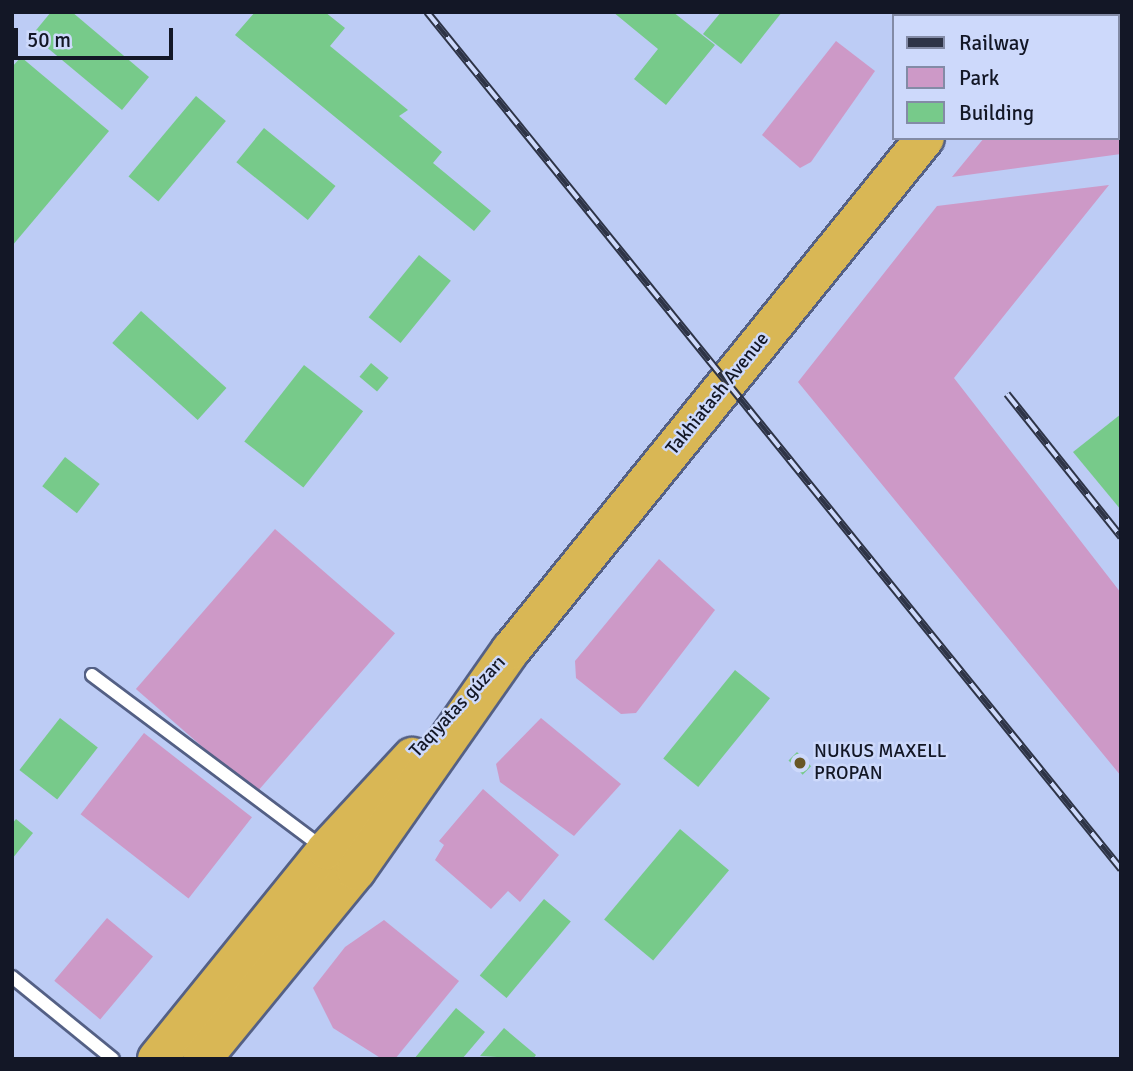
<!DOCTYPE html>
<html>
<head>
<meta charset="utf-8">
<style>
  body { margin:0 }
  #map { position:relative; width:1133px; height:1071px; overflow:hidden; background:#bdccf5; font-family:Signika,sans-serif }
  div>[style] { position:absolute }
  .green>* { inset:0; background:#cd99c7; transform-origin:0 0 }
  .building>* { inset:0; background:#77ca8a; transform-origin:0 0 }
  .roads { filter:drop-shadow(2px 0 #546085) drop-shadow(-2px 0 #546085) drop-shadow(0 2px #546085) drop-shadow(0 -2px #546085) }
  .lane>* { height:12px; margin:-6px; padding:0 6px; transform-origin:6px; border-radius:6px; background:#fff }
  .highway>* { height:38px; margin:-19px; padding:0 19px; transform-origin:19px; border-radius:19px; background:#d9b755 }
  .rail>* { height:8px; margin-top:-4px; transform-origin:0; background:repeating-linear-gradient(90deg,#cdd9fb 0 16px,#2e3447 0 32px); box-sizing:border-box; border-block:2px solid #2e3447 }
  .dots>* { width:19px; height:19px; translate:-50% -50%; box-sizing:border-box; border:4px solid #cdd9fb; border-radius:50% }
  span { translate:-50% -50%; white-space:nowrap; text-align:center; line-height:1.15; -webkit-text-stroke:5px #cdd9fb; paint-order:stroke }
  .street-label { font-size:19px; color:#131726 }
  .poi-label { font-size:19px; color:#131726 }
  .left { translate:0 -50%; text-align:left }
  .frame { position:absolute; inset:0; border:14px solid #131726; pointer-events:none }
  .legend { position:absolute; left:892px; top:14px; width:228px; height:126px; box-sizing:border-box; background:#cdd9fb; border:2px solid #838ba6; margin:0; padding:9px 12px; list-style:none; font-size:21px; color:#131726 }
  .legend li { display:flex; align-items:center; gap:14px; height:35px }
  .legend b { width:35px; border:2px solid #838ba6 }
  .scale { position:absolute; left:14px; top:28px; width:159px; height:32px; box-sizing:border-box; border:4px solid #131726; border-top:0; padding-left:9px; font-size:21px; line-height:24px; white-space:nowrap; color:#131726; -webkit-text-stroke:5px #cdd9fb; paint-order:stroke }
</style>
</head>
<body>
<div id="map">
  <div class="green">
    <div style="clip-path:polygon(1087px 12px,1121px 12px,1121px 154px,952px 177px,984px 138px,1117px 138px,1117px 16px,1084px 16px)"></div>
    <div style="clip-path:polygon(836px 41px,875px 71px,811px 162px,800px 168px,762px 135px)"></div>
    <div style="clip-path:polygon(1109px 185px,954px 378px,1121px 593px,1121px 776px,798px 382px,937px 206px)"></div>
    <div style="left:275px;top:529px;width:159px;height:212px;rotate:41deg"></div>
    <div style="clip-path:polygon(659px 559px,715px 610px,636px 713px,621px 714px,576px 678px,575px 661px)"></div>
    <div style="clip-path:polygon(541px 718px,621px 784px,574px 836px,500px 782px,496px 764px)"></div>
    <div style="left:144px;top:733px;width:137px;height:103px;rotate:38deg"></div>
    <div style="clip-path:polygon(483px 789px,559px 855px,520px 902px,508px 891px,491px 909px,435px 860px,444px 845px,439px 841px)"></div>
    <div style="left:107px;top:918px;width:60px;height:82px;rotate:40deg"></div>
    <div style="clip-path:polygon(384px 920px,459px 981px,395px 1059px,382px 1059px,333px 1028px,313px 988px,345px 947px)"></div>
  </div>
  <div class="building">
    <div style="clip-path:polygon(51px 12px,72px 12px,149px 77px,122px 110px,32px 35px)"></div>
    <div style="clip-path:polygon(255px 12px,325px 12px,345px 28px,330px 46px,408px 110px,399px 116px,442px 152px,433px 163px,491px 211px,474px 231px,235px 35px)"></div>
    <div style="clip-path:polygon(613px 12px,673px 12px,715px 45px,666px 105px,634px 79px,658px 49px)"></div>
    <div style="clip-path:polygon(721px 12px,782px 12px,741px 64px,703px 34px)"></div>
    <div style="clip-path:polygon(21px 57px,109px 131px,12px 246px,12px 67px)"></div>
    <div style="left:196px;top:96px;width:39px;height:105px;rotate:40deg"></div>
    <div style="left:264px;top:128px;width:92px;height:44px;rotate:39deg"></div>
    <div style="left:419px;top:255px;width:41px;height:80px;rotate:39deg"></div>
    <div style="left:141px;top:311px;width:115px;height:43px;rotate:42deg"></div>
    <div style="left:371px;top:363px;width:23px;height:18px;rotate:40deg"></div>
    <div style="left:304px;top:365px;width:75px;height:97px;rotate:38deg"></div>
    <div style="clip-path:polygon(1121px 414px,1121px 510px,1073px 452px)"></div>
    <div style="left:65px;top:457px;width:44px;height:37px;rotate:38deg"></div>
    <div style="left:735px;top:670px;width:45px;height:114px;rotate:39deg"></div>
    <div style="left:60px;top:718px;width:48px;height:66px;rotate:38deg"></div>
    <div style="left:797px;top:752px;width:20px;height:12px;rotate:45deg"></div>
    <div style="clip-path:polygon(16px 819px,33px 833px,12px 859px,12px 824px)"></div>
    <div style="left:680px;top:829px;width:64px;height:118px;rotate:40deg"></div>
    <div style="left:544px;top:899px;width:35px;height:100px;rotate:40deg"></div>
    <div style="clip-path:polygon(456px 1008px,485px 1032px,462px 1059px,414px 1059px)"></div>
    <div style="clip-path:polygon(504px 1028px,536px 1055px,533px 1059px,480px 1056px)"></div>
  </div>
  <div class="roads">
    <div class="lane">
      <div style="left:92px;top:675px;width:289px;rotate:36.8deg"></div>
      <div style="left:12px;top:977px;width:130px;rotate:39.1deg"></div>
    </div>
    <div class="highway">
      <div style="left:1026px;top:16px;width:5px;rotate:-53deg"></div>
      <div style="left:157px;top:1059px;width:269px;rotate:-51deg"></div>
      <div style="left:326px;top:850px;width:127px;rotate:-47.2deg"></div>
      <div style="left:202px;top:1059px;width:243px;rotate:-50.7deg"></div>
      <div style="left:356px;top:871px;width:270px;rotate:-55deg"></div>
      <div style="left:511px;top:650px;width:658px;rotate:-51.04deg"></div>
    </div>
  </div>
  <div class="rail">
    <div style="left:427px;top:12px;width:1103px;rotate:51deg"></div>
    <div style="left:1007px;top:394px;width:183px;rotate:51.4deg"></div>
  </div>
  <div class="dots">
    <div style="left:800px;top:763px;background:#685725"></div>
  </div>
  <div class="street-label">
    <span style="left:718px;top:394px;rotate:-51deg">Takhiatash Avenue</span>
    <span style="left:458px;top:707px;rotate:-47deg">Taqıyatas gúzarı</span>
  </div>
  <div class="poi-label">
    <span class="left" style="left:814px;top:763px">NUKUS MAXELL<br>PROPAN</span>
  </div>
  <div class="frame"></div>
  <ul class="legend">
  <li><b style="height:9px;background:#2e3447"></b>Railway</li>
  <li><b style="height:19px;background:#cd99c7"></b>Park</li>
  <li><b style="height:19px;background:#77ca8a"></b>Building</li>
  </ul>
  <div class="scale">50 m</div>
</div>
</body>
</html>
